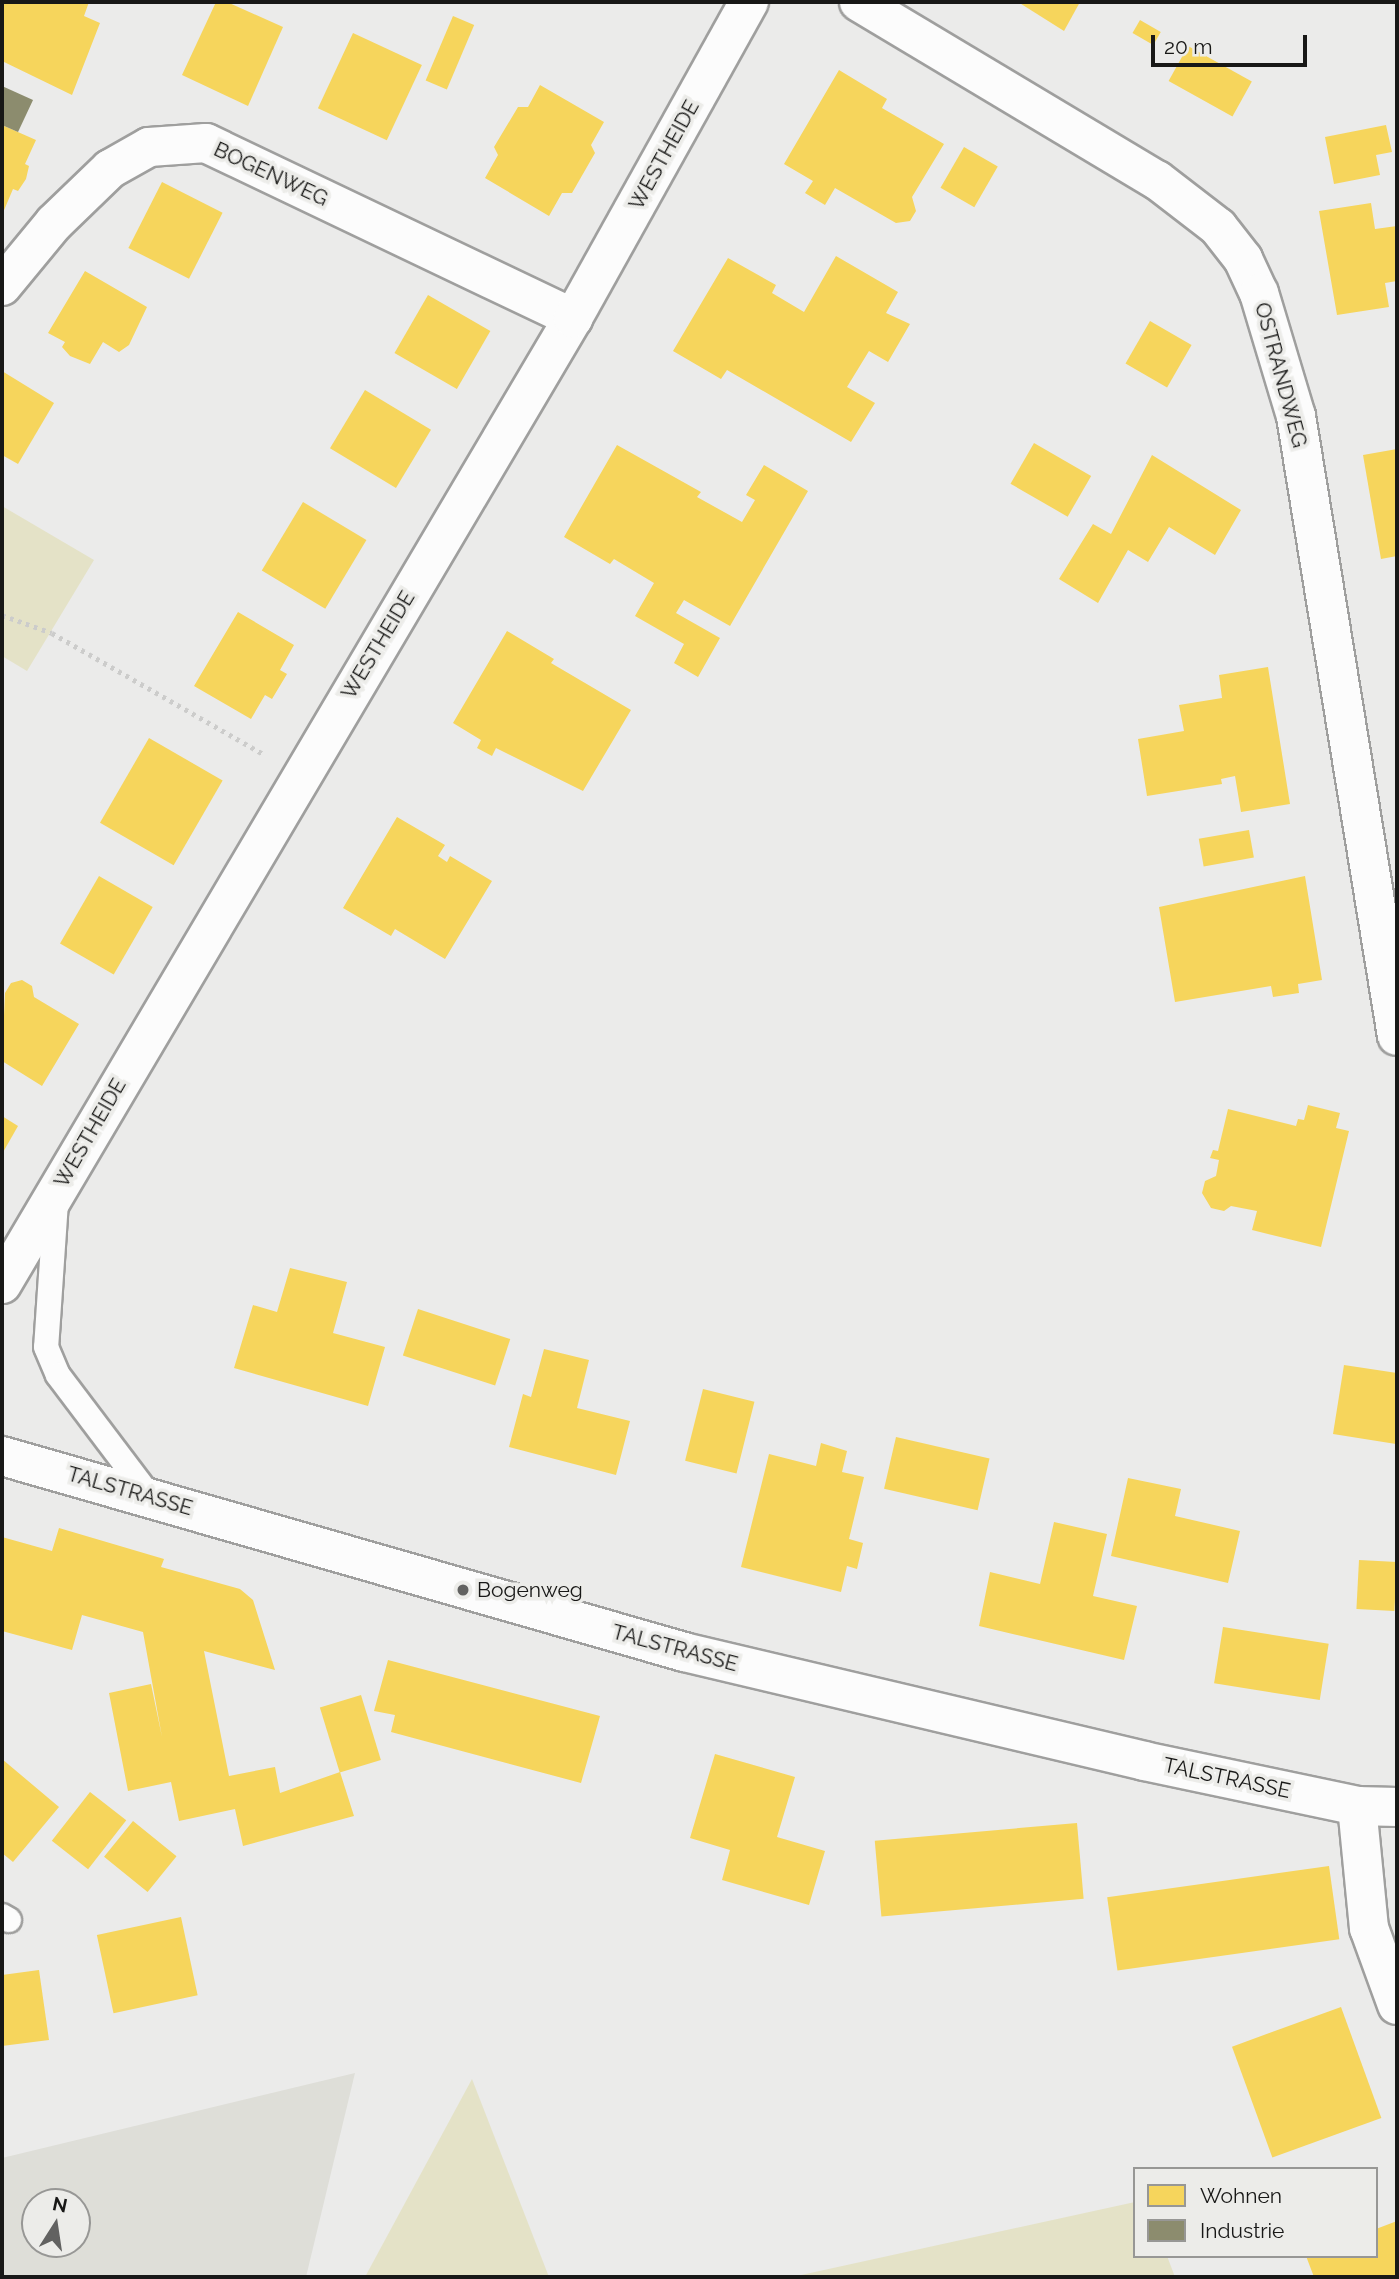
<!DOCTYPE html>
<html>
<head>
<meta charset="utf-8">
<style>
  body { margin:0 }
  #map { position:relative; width:1399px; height:2279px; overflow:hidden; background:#ebebea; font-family:Raleway,sans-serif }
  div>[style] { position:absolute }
  .built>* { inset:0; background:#deded8 }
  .green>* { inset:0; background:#e4e2c7 }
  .homes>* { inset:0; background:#f6d55c; transform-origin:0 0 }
  .industry>* { inset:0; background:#8c8c6e }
  .path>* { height:4.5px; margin-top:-2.25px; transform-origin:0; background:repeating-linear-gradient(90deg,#cccccb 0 3.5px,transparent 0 8.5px) }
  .roads { filter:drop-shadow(2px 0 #9f9f9e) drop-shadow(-2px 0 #9f9f9e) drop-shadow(0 2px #9f9f9e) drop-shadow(0 -2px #9f9f9e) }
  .service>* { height:24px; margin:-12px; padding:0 12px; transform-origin:12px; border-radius:12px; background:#fcfcfc }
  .minor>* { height:38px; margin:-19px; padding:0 19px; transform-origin:19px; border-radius:19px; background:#fcfcfc }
  .dots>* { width:19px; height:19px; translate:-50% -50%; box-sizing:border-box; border:4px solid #ecece9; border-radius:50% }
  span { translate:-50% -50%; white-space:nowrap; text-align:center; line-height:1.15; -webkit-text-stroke:7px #ecece9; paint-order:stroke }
  .street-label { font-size:21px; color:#181817 }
  .poi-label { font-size:21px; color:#181817 }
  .left { translate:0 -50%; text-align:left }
  .frame { position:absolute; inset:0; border:4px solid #181817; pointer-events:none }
  .legend { position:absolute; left:1133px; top:2167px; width:245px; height:91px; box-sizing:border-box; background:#ecece9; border:2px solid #979795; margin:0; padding:9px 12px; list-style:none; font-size:21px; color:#181817 }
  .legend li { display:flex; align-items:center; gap:14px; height:35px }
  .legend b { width:35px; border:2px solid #979795 }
  .north { position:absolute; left:21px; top:2188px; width:70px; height:70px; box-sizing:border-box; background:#ecece9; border:2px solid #979795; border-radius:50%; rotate:12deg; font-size:19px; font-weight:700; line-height:28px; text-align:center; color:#181817 }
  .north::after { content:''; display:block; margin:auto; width:24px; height:32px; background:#626261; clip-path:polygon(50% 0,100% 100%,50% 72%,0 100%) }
  .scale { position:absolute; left:1151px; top:35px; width:156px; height:32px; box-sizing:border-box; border:4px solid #181817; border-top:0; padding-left:9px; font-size:21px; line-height:24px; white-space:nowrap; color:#181817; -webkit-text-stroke:5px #ecece9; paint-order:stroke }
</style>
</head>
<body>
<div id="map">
  <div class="built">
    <div style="clip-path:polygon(evenodd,355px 2073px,306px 2277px,2px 2277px,2px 2158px,355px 2073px,35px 2202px,77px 2202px,77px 2244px,35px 2244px,35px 2202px)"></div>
  </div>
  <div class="green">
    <div style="clip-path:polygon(2px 506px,94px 560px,27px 671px,2px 656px)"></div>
    <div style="clip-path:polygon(472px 2079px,549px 2277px,365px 2277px)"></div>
    <div style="clip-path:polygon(1135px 2202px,1135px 2256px,1167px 2256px,1175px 2277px,792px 2277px)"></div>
  </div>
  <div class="homes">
    <div style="clip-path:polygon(2px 2px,89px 2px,84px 16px,100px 23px,72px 95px,2px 61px)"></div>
    <div style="clip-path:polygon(216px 2px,227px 2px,283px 27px,248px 106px,182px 75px)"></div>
    <div style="clip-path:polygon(1018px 2px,1080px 2px,1064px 31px)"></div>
    <div style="left:453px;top:16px;width:23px;height:70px;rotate:23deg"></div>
    <div style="left:1140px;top:20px;width:24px;height:15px;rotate:30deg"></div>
    <div style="left:353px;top:33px;width:76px;height:83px;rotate:25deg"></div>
    <div style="left:1188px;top:46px;width:73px;height:40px;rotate:29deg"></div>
    <div style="clip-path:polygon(839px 70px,887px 99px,882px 108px,944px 144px,912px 197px,916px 211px,910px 221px,896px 223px,835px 188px,825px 205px,805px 193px,813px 181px,784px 164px)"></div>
    <div style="clip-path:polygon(540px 85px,604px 122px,591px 145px,595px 153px,572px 193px,562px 193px,549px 216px,485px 178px,498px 155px,494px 147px,518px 107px,528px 107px)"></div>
    <div style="clip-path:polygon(2px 125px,36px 140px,25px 164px,29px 166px,26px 179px,18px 191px,13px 189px,2px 215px)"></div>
    <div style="clip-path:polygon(1386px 125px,1392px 152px,1376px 155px,1380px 175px,1334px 184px,1325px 137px)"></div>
    <div style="left:964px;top:147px;width:39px;height:47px;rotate:30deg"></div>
    <div style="left:162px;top:182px;width:68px;height:74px;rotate:27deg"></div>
    <div style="clip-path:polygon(1371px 203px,1375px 229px,1397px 226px,1397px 281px,1385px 283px,1389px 307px,1337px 315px,1319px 211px)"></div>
    <div style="clip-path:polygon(836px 256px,898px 292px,886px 313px,910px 324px,888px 362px,869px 351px,847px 387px,875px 403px,851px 442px,727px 370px,721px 379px,673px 351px,728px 258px,776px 285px,772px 293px,804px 312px)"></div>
    <div style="clip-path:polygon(85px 271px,147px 307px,129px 345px,119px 352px,103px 342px,90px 364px,70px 356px,62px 347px,65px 342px,48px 333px)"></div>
    <div style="left:428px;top:295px;width:72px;height:67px;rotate:30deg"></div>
    <div style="left:1150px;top:321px;width:48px;height:49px;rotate:30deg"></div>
    <div style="clip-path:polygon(2px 371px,54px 403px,18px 464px,2px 455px)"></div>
    <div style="left:365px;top:390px;width:77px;height:68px;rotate:31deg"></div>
    <div style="left:1034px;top:443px;width:66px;height:47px;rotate:30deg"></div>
    <div style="clip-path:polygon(617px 445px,701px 492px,697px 497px,742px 522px,755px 500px,746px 495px,764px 465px,808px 491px,730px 626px,684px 600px,676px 613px,720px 638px,698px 677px,674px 663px,684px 644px,635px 616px,654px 583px,614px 559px,610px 564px,564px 537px)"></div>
    <div style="clip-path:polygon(1397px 449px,1397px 556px,1381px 559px,1363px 455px)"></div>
    <div style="clip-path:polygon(1152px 455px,1241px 510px,1215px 555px,1169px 527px,1148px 562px,1128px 550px,1098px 603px,1059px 579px,1093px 524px,1111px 534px)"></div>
    <div style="left:303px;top:502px;width:74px;height:80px;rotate:31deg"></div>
    <div style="clip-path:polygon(238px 612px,294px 645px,280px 670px,287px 674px,272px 699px,265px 695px,251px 719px,194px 686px)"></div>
    <div style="clip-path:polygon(507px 631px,554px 659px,551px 663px,631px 710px,583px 791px,496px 748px,492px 756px,477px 748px,481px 740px,453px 723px)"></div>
    <div style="clip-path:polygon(1268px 667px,1290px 804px,1241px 812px,1235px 776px,1221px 779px,1222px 784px,1147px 796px,1138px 739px,1184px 731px,1179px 705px,1222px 698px,1219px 675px)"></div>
    <div style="left:149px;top:738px;width:85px;height:98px;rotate:30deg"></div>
    <div style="clip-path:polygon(397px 817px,445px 845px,438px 856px,447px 862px,450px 856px,492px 881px,445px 959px,395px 929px,391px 936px,343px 908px)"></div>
    <div style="left:1249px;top:830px;width:28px;height:51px;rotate:80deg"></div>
    <div style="left:99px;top:876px;width:62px;height:78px;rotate:30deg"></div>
    <div style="clip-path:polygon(1305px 876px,1322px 980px,1298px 984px,1299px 993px,1273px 997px,1271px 986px,1175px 1002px,1159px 907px)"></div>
    <div style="clip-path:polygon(22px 980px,32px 986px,34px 997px,79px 1024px,42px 1086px,2px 1061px,5px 993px,11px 983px)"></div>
    <div style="clip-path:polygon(1308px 1105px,1340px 1113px,1336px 1128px,1349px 1131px,1321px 1247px,1252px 1230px,1257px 1211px,1231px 1206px,1224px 1211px,1211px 1208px,1202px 1193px,1205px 1181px,1216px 1176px,1219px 1160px,1210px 1158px,1213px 1150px,1218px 1151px,1228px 1109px,1296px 1126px,1298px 1119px,1304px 1120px)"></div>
    <div style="clip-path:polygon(2px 1116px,18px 1126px,2px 1154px)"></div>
    <div style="clip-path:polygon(290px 1268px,347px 1282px,333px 1333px,385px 1347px,368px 1406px,234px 1368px,253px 1305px,277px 1312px)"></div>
    <div style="left:418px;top:1309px;width:97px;height:49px;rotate:18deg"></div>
    <div style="clip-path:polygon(544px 1349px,589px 1360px,577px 1408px,630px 1421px,616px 1475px,509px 1447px,523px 1394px,531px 1397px)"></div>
    <div style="clip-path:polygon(1344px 1365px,1397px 1373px,1396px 1444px,1333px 1434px)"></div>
    <div style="left:703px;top:1389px;width:53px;height:74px;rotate:14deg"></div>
    <div style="left:896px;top:1437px;width:96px;height:53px;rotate:13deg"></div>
    <div style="clip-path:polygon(821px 1443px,847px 1451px,842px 1472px,864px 1477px,849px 1539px,863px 1543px,857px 1569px,847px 1566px,841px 1592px,741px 1567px,769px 1454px,816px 1466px)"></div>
    <div style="clip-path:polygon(1128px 1478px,1181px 1489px,1175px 1516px,1240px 1531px,1228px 1583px,1111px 1556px)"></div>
    <div style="clip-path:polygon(1054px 1522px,1107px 1534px,1093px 1596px,1137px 1606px,1124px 1660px,979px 1626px,990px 1572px,1040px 1584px)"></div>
    <div style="clip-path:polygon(59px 1528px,164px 1559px,161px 1567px,240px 1589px,253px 1600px,275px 1670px,204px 1651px,229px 1776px,275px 1767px,280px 1793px,340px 1772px,354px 1816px,243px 1846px,235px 1809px,179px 1821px,171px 1782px,128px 1791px,109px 1693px,151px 1684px,162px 1737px,143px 1632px,82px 1615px,72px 1650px,2px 1631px,2px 1537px,52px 1551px)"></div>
    <div style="left:1359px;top:1560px;width:38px;height:49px;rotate:3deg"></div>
    <div style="left:1223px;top:1627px;width:107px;height:57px;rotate:9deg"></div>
    <div style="clip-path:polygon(388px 1660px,600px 1716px,581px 1783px,391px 1732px,395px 1715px,374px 1711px)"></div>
    <div style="left:361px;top:1695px;width:68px;height:43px;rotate:73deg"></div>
    <div style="clip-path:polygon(715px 1754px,795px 1777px,777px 1837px,825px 1851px,809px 1905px,722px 1880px,730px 1850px,690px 1838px)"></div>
    <div style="clip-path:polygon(2px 1759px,59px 1807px,13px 1862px,2px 1853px)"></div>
    <div style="left:90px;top:1792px;width:46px;height:62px;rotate:38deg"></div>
    <div style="left:133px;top:1821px;width:56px;height:46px;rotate:39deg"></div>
    <div style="left:1077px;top:1823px;width:76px;height:203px;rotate:85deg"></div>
    <div style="left:1329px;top:1866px;width:74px;height:224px;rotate:82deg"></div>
    <div style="left:181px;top:1917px;width:80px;height:86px;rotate:78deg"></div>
    <div style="clip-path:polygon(39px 1970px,49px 2040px,2px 2046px,2px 1975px)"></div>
    <div style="left:1341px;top:2007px;width:118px;height:116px;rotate:70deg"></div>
    <div style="clip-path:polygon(1397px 2221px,1397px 2277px,1314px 2277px,1306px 2256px,1376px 2256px,1376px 2229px)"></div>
  </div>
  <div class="industry">
    <div style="clip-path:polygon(2px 86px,33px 100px,18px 132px,2px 125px)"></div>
  </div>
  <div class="path">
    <div style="left:2px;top:615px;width:53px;rotate:19.8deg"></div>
    <div style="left:52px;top:633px;width:243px;rotate:29.8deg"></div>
  </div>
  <div class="roads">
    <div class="service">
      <div style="left:56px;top:1202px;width:145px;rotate:93.9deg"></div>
      <div style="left:46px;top:1347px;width:30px;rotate:67deg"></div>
      <div style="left:58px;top:1375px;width:149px;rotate:52.9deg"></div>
      <div style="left:2px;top:1916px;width:8px;rotate:30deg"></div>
    </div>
    <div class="minor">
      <div style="left:859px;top:2px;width:347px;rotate:30.9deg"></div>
      <div style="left:1157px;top:180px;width:77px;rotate:37.6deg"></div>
      <div style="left:1218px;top:227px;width:41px;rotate:52deg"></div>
      <div style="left:1243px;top:259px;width:38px;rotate:65deg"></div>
      <div style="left:1259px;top:293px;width:128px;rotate:73.3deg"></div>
      <div style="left:1296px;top:416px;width:628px;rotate:80.75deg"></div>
      <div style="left:2px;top:286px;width:82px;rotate:-50.5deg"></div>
      <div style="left:54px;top:223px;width:78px;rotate:-44deg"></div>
      <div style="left:110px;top:169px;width:45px;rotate:-29.4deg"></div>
      <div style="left:149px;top:147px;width:57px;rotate:-4deg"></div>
      <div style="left:206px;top:143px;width:407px;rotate:25.5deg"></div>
      <div style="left:2px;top:1284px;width:1122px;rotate:-59.41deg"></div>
      <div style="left:573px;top:318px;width:362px;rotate:-60.9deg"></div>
      <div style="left:2px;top:1456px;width:710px;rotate:16.03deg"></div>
      <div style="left:684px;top:1652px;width:473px;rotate:13.3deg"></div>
      <div style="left:1144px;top:1761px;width:218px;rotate:11.9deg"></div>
      <div style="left:1357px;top:1806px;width:40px;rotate:1.4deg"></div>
      <div style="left:1357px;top:1806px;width:123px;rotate:84.4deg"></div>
      <div style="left:1369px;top:1928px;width:82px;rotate:70deg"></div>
    </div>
  </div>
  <div class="dots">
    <div style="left:463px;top:1590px;background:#626261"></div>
  </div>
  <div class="street-label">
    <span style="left:664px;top:155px;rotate:-61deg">WESTHEIDE</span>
    <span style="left:271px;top:174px;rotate:25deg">BOGENWEG</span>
    <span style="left:1281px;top:375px;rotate:75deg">OSTRANDWEG</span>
    <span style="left:378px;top:645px;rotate:-59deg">WESTHEIDE</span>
    <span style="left:90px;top:1133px;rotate:-60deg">WESTHEIDE</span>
    <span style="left:130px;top:1491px;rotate:16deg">TALSTRASSE</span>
    <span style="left:675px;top:1648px;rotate:15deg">TALSTRASSE</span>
    <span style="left:1227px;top:1778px;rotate:12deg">TALSTRASSE</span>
  </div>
  <div class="poi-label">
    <span class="left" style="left:477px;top:1590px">Bogenweg</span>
  </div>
  <div class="frame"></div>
  <ul class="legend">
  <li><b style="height:19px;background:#f6d55c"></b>Wohnen</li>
  <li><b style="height:19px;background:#8c8c6e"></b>Industrie</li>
  </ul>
  <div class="north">N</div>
  <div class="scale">20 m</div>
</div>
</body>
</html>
